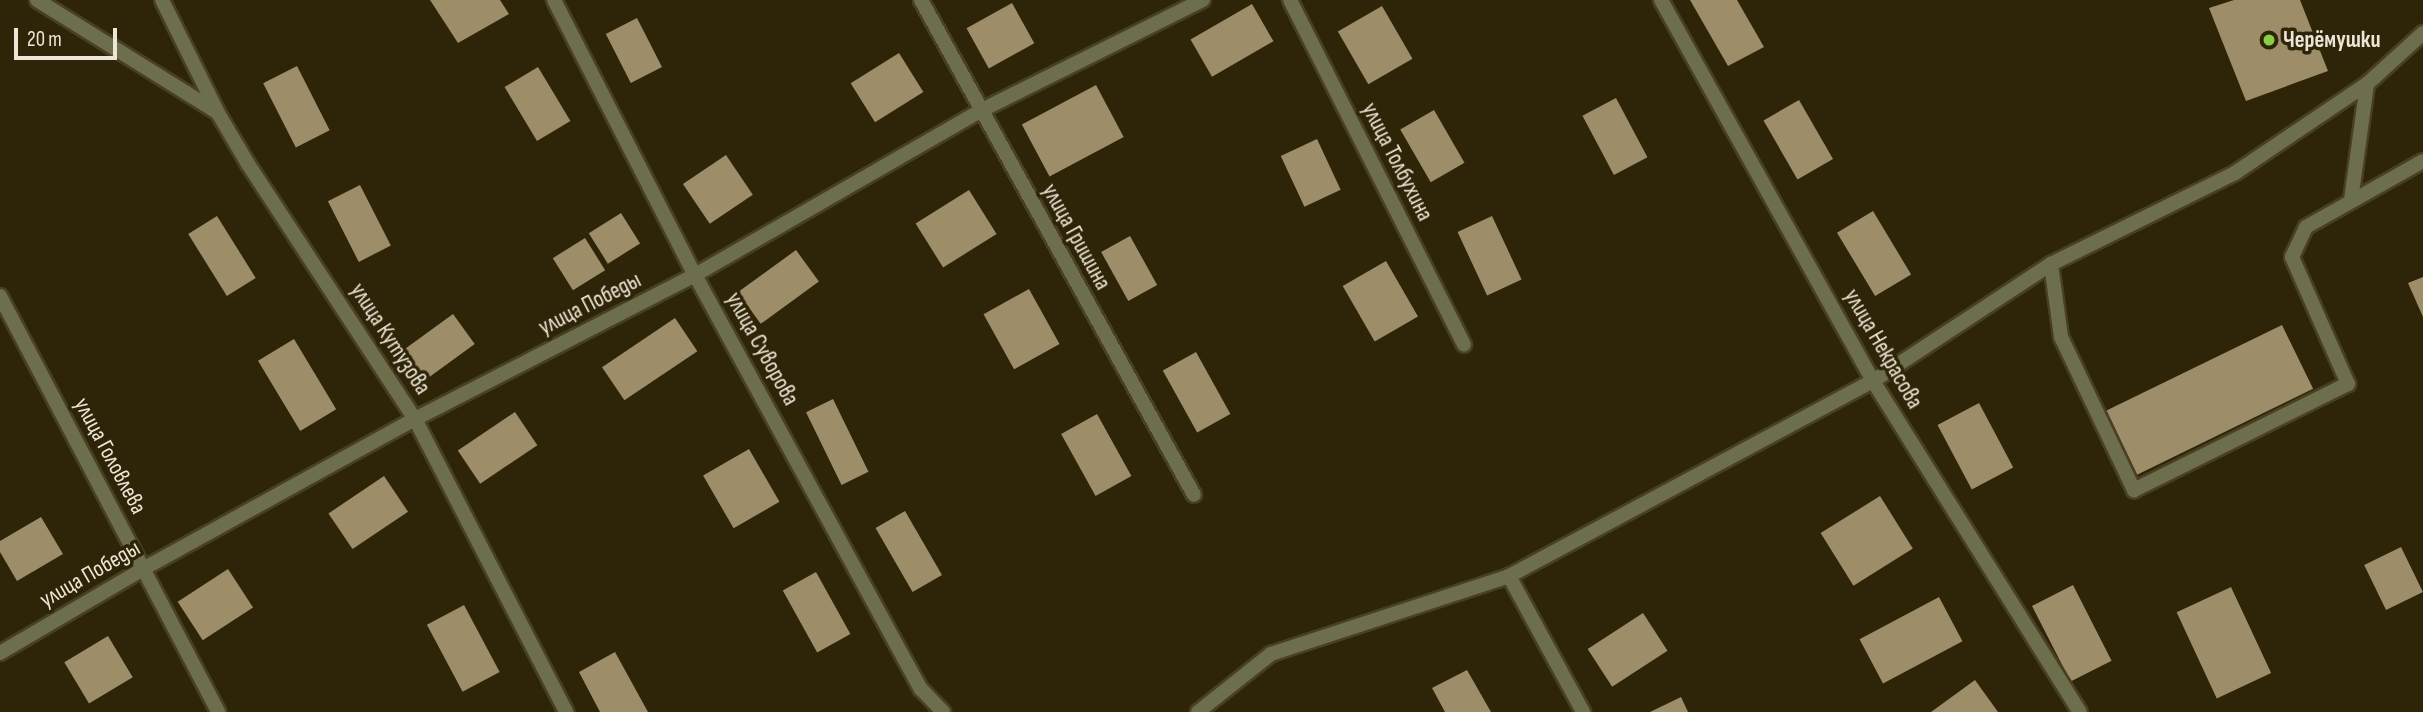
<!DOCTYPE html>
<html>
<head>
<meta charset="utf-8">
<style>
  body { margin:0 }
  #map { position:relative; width:2423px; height:712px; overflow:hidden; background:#2e2408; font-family:"Sofia Sans Condensed",sans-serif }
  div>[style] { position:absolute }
  .building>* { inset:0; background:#9d8d68; transform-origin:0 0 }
  .roads { filter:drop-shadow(2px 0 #493f25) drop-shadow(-2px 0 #493f25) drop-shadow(0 2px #493f25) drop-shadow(0 -2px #493f25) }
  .lane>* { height:14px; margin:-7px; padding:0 7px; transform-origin:7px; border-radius:7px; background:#6d6e4b }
  .street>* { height:14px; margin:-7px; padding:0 7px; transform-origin:7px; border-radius:7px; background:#6d6e4b }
  .dots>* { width:19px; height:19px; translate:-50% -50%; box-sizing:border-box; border:4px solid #2e2408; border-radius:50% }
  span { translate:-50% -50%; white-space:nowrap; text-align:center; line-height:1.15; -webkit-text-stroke:7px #2e2408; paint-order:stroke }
  .poi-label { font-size:23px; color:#ede6d6; font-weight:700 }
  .left { translate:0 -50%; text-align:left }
  .street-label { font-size:23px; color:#ede6d6 }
  .scale { position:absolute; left:14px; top:28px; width:103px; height:32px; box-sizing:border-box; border:4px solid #ede6d6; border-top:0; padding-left:9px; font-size:21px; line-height:24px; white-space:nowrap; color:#ede6d6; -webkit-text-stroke:5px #2e2408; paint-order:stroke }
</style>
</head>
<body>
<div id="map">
  <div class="building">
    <div style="clip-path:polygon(430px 0,500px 0,509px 14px,458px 43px)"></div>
    <div style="clip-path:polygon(1690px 0,1737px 0,1764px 47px,1728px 66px)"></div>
    <div style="clip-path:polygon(2234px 0,2300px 0,2328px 71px,2246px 101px,2209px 8px)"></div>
    <div style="left:1012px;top:3px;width:46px;height:52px;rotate:61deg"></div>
    <div style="left:1252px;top:4px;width:43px;height:71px;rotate:60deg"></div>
    <div style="left:1382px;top:6px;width:61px;height:51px;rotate:60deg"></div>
    <div style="left:637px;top:18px;width:55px;height:35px;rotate:63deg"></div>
    <div style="left:899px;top:53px;width:46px;height:57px;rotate:58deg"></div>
    <div style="left:297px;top:66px;width:72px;height:38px;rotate:63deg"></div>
    <div style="left:538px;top:67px;width:63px;height:39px;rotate:59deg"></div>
    <div style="left:1096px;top:85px;width:59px;height:84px;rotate:62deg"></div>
    <div style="left:1616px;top:98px;width:67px;height:38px;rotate:62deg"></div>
    <div style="left:1799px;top:100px;width:68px;height:41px;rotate:60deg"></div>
    <div style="left:1434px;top:110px;width:61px;height:39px;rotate:60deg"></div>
    <div style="left:1317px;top:139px;width:56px;height:40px;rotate:65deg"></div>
    <div style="left:726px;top:155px;width:48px;height:52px;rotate:56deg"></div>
    <div style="left:360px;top:185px;width:68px;height:36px;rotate:63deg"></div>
    <div style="left:969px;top:190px;width:52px;height:63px;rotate:58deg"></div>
    <div style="left:1873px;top:211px;width:74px;height:42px;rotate:59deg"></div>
    <div style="left:621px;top:213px;width:36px;height:38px;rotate:58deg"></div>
    <div style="left:217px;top:216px;width:73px;height:34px;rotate:58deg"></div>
    <div style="left:1492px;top:216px;width:70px;height:38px;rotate:65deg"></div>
    <div style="left:1130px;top:236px;width:56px;height:33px;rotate:61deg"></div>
    <div style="left:585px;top:238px;width:38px;height:38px;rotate:58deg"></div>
    <div style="left:796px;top:250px;width:39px;height:72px;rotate:54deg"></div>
    <div style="left:1386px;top:261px;width:64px;height:50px;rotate:60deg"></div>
    <div style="clip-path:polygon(2423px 277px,2423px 317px,2408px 283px)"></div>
    <div style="left:1029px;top:289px;width:63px;height:52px;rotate:61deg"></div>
    <div style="left:453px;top:314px;width:37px;height:65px;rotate:54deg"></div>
    <div style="left:675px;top:318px;width:40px;height:88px;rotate:56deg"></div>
    <div style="left:2282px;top:325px;width:71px;height:197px;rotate:64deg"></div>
    <div style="left:294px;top:339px;width:82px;height:42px;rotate:59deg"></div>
    <div style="left:1196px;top:352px;width:71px;height:38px;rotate:61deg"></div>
    <div style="left:833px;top:399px;width:81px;height:30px;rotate:64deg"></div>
    <div style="left:1979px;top:403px;width:73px;height:47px;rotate:62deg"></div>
    <div style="left:515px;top:412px;width:40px;height:69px;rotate:56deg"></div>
    <div style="left:1097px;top:414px;width:71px;height:41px;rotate:61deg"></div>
    <div style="left:749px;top:449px;width:61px;height:53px;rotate:60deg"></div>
    <div style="left:384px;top:476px;width:43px;height:67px;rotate:56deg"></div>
    <div style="left:1880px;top:496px;width:62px;height:70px;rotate:58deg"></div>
    <div style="left:905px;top:511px;width:74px;height:34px;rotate:60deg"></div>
    <div style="clip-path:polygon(41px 517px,63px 554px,17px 581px,0 552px,0 541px)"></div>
    <div style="left:2401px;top:547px;width:50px;height:41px;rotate:64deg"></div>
    <div style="left:228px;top:569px;width:46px;height:60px;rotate:57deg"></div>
    <div style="left:816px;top:572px;width:71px;height:38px;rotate:61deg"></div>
    <div style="left:2073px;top:585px;width:85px;height:46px;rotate:63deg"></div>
    <div style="left:2231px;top:587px;width:95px;height:60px;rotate:65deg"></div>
    <div style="left:1939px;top:597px;width:50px;height:90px;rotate:62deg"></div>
    <div style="left:464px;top:605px;width:76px;height:42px;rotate:62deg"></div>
    <div style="left:1643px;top:613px;width:45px;height:66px;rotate:57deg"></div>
    <div style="left:108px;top:636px;width:48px;height:51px;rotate:59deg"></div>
    <div style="clip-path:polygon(615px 652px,648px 712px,600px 712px,579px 672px)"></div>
    <div style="clip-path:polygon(1467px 670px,1491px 712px,1445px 712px,1432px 688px)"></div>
    <div style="clip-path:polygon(1975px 680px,1998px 712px,1931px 712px)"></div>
    <div style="clip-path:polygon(1681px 697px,1688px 712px,1650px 712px)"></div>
  </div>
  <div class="roads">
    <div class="lane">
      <div style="left:2051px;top:264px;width:74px;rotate:82.2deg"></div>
      <div style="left:2061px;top:337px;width:170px;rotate:64.5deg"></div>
      <div style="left:2134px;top:490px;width:239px;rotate:-26.4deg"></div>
      <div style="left:2348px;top:384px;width:139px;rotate:-113.8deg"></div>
      <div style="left:2292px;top:257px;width:33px;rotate:-65deg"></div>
      <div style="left:2306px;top:227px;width:134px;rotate:-29.4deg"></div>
    </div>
    <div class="street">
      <div style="left:37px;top:0;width:212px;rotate:31.9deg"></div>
      <div style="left:162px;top:0;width:126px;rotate:63.6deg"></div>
      <div style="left:218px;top:113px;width:59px;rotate:59.5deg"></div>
      <div style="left:248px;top:164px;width:305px;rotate:56.8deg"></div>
      <div style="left:415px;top:419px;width:330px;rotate:62.7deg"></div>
      <div style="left:554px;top:0;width:309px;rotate:62.9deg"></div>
      <div style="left:695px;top:275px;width:472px;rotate:61.4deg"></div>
      <div style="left:921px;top:689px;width:32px;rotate:46deg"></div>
      <div style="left:921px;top:0;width:565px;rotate:61.12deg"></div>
      <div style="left:1290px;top:0;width:386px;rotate:63.2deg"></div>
      <div style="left:1661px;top:0;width:436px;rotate:60.9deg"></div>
      <div style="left:1873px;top:381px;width:390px;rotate:58deg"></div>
      <div style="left:2351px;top:200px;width:117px;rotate:-82.1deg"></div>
      <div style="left:0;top:296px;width:470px;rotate:62.3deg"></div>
      <div style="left:1509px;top:576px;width:155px;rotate:61.4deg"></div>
      <div style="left:0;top:653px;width:166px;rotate:-30.4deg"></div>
      <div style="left:143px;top:569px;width:311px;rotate:-28.9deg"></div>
      <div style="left:415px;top:419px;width:315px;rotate:-27.2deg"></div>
      <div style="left:695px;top:275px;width:329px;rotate:-29.9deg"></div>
      <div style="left:980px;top:111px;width:249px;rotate:-26.5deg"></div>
      <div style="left:1198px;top:712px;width:93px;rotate:-38.5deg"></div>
      <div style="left:1271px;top:654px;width:250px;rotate:-18.1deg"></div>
      <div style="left:1509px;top:576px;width:413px;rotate:-28.2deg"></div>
      <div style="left:1873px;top:381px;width:213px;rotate:-33.3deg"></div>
      <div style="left:2051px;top:264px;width:205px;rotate:-26.3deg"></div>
      <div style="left:2235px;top:173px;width:159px;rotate:-34deg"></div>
      <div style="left:2367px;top:84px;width:76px;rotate:-42.3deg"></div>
    </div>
  </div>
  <div class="dots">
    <div style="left:2269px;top:40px;background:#8ace47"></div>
  </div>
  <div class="poi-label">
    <span class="left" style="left:2283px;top:40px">Черёмушки</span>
  </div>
  <div class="street-label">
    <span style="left:1397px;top:162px;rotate:63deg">улица Толбухина</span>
    <span style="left:1076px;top:237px;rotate:61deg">улица Гришина</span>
    <span style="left:590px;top:304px;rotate:-27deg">улица Победы</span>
    <span style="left:390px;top:339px;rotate:57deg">улица Кутузова</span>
    <span style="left:762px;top:349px;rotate:61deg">улица Суворова</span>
    <span style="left:1883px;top:349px;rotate:60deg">улица Некрасова</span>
    <span style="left:110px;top:456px;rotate:62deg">улица Головлева</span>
    <span style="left:90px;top:574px;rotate:-30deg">улица Победы</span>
  </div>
  <div class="scale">20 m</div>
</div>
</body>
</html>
